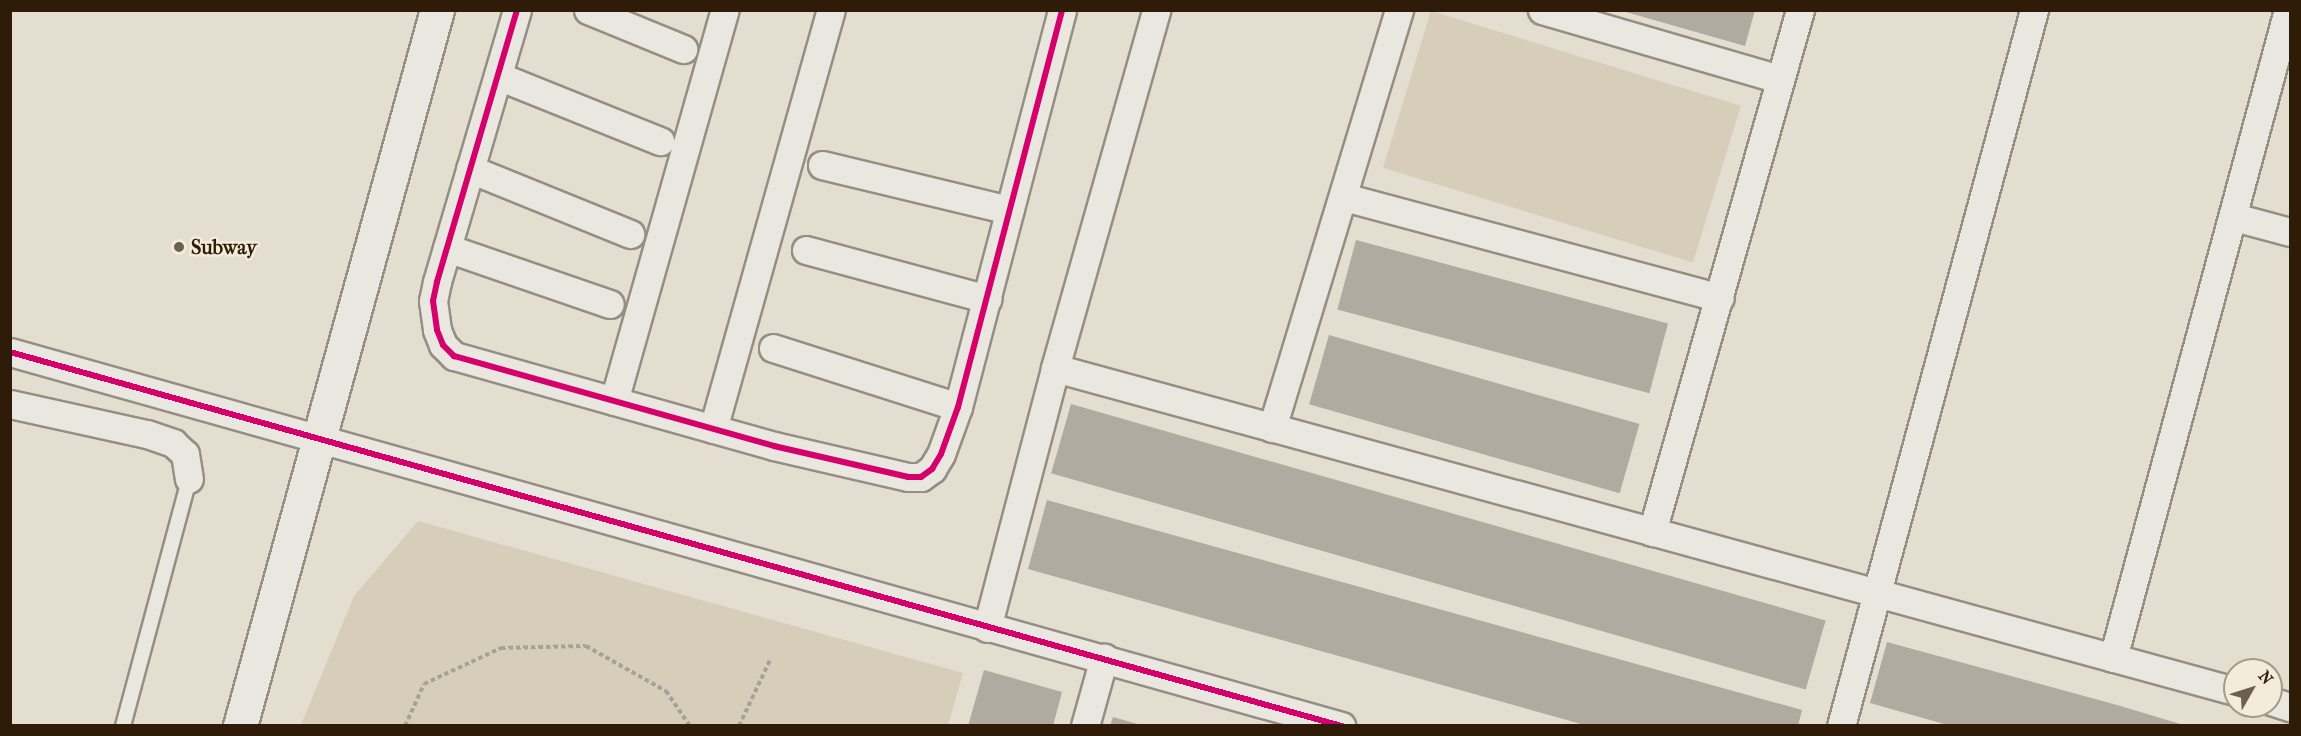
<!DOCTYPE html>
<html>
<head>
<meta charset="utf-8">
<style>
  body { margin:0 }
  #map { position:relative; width:2301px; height:736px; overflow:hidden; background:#e4ded0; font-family:"IM FELL French Canon",serif }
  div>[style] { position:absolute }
  .green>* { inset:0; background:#d7ceb9; transform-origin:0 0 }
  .building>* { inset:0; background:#b0aaa0; transform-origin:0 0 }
  .path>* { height:4px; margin-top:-2px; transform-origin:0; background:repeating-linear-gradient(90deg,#a6a29a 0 4.5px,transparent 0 7.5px) }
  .roads { filter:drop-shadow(2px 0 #948e83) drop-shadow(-2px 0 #948e83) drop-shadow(0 2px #948e83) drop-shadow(0 -2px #948e83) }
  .service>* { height:14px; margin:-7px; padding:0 7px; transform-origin:7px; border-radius:7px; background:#eae7e0 }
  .minor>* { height:27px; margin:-13.5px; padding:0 13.5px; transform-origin:13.5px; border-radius:13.5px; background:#eae7e0 }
  .tertiary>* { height:33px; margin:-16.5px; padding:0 16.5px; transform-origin:16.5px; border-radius:16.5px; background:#eae7e0 }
  .cycleway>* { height:6px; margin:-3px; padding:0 3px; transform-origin:3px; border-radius:3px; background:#d6006c }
  .dots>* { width:16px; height:16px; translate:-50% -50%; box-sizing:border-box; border:3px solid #f3ecdb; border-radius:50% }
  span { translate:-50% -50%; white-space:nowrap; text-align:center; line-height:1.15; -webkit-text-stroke:5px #f3ecdb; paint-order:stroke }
  .poi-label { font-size:20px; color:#2f1c08; font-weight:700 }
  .left { translate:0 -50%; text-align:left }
  .frame { position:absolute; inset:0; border:12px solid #2f1c08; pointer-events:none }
  .north { position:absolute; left:2223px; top:658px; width:60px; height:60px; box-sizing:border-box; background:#f3ecdb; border:2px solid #a59987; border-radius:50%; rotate:51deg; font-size:16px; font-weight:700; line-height:24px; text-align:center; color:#2f1c08 }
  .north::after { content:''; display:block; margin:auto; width:21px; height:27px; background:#6e604e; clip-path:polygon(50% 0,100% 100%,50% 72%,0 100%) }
</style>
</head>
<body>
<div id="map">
  <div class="green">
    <div style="left:1431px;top:11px;width:324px;height:164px;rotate:17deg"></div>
    <div style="clip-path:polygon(418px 521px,963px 673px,948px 725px,301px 725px,354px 596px)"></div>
  </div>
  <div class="building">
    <div style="clip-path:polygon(1619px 10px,1755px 10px,1745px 46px)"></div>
    <div style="left:1356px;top:240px;width:323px;height:72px;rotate:15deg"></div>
    <div style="left:1329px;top:335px;width:323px;height:72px;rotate:16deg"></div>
    <div style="left:1071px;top:404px;width:785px;height:72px;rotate:16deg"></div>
    <div style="clip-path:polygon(1047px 500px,1802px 710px,1798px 726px,1588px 726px,1028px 569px)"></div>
    <div style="clip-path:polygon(1887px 642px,2117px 705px,2187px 726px,1951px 726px,1870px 703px)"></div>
    <div style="clip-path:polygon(984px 670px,1062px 692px,1053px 726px,968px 726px)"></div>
    <div style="clip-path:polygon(1113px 717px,1141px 725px,1141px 726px,1110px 726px)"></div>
  </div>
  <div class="path">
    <div style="left:405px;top:726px;width:46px;rotate:-65.7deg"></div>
    <div style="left:424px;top:684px;width:85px;rotate:-25.1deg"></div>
    <div style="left:501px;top:648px;width:85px;rotate:-1.3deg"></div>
    <div style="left:586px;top:646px;width:92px;rotate:29.4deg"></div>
    <div style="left:666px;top:691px;width:42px;rotate:55.6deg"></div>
    <div style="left:739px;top:726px;width:73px;rotate:-64.8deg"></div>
  </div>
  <div class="roads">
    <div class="service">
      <div style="left:123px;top:726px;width:256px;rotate:-75deg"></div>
    </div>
    <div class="minor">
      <div style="left:517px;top:10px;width:284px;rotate:106.4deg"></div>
      <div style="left:437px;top:282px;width:19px;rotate:102deg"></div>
      <div style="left:433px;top:301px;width:29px;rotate:82deg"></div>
      <div style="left:437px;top:330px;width:16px;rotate:68deg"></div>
      <div style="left:443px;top:345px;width:16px;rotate:45deg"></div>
      <div style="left:454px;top:356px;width:332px;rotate:15.7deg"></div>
      <div style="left:774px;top:446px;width:138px;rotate:13deg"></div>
      <div style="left:908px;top:477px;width:13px"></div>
      <div style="left:921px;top:477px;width:14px;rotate:-36deg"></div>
      <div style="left:932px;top:469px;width:17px;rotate:-59deg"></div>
      <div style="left:941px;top:454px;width:50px;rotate:-70.1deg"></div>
      <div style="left:958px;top:407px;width:410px;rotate:-75.3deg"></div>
      <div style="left:588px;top:10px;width:103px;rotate:22.3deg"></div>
      <div style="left:1542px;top:10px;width:248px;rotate:16.2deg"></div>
      <div style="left:498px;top:76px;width:175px;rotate:21.9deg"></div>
      <div style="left:822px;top:165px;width:193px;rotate:13.5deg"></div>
      <div style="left:470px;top:169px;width:173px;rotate:22.1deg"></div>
      <div style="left:1344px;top:197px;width:389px;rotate:15deg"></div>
      <div style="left:2234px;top:217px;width:58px;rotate:15deg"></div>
      <div style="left:447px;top:248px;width:172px;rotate:19deg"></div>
      <div style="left:806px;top:250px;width:188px;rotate:15.1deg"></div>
      <div style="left:773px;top:348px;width:194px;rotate:17.7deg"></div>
      <div style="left:10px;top:352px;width:1383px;rotate:15.69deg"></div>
      <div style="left:1055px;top:368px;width:1223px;rotate:15.31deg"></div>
      <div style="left:614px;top:401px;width:406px;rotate:-74.2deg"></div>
      <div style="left:10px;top:404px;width:140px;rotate:12.4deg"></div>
      <div style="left:147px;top:434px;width:28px;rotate:19deg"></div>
      <div style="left:173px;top:443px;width:16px;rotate:43deg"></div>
      <div style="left:185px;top:454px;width:25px;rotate:81deg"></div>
      <div style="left:1272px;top:428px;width:437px;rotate:-73.1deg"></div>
      <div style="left:713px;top:429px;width:435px;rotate:-74.3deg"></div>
      <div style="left:1652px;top:532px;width:543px;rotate:-74.17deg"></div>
      <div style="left:987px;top:628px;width:269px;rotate:-75.3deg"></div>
      <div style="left:1055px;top:368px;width:372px;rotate:-74.2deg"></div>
      <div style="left:2113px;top:658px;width:671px;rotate:-74.89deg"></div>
      <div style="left:2271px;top:701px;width:20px;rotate:18deg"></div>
      <div style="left:1085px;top:726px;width:71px;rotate:-74.4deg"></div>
      <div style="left:1841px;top:726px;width:742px;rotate:-74.91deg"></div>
    </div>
    <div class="tertiary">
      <div style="left:240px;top:726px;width:743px;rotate:-74.62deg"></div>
    </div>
  </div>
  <div class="cycleway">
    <div style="left:517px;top:10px;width:284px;rotate:106.4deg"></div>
    <div style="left:437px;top:282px;width:19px;rotate:102deg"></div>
    <div style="left:433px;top:301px;width:29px;rotate:82deg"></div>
    <div style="left:437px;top:330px;width:16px;rotate:68deg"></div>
    <div style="left:443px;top:345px;width:16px;rotate:45deg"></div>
    <div style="left:454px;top:356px;width:332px;rotate:15.7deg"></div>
    <div style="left:774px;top:446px;width:138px;rotate:13deg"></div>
    <div style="left:908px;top:477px;width:13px"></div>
    <div style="left:921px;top:477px;width:14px;rotate:-36deg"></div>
    <div style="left:932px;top:469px;width:17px;rotate:-59deg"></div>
    <div style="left:941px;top:454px;width:50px;rotate:-70.1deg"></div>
    <div style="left:958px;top:407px;width:410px;rotate:-75.3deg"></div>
    <div style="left:10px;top:352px;width:1383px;rotate:15.69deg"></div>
  </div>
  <div class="dots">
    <div style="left:179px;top:247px;background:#6e604e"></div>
  </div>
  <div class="poi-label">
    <span class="left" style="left:191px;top:247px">Subway</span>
  </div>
  <div class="frame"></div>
  <div class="north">N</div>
</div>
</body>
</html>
